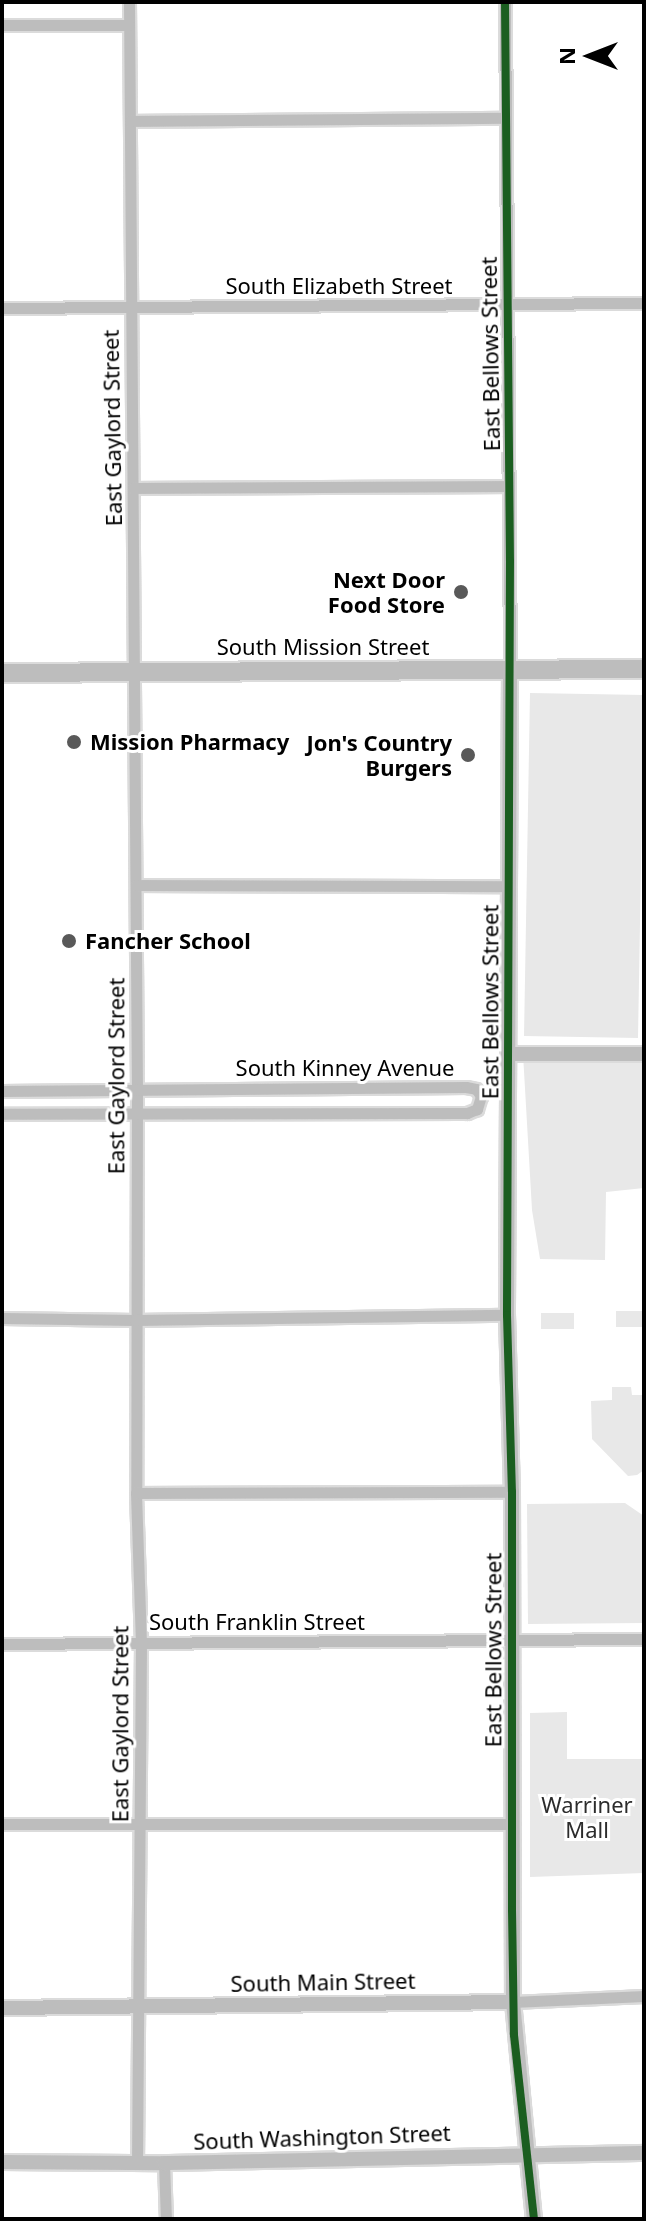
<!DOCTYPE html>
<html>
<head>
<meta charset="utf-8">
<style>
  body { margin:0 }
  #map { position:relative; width:646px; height:2221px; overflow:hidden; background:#fff; font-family:"Noto Sans",sans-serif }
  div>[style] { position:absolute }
  .green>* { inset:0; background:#e8e8e8; transform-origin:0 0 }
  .roads { filter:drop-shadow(2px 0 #dbdbdb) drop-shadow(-2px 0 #dbdbdb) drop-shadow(0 2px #dbdbdb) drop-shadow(0 -2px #dbdbdb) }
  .minor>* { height:11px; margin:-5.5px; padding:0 5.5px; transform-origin:5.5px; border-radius:5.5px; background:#bdbdbd }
  .tertiary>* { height:14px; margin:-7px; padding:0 7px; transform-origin:7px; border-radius:7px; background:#bdbdbd }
  .primary>* { height:18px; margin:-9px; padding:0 9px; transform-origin:9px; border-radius:9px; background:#bdbdbd }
  .cycleway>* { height:8px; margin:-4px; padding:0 4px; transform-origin:4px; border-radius:4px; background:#1b5e20 }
  .dots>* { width:22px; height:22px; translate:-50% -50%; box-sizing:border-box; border:4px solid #fff; border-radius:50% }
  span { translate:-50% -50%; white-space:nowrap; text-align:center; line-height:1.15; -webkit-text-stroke:6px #fff; paint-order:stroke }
  .street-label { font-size:22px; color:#000 }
  .poi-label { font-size:22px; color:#000; font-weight:700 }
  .right { translate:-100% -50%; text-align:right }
  .left { translate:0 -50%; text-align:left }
  .park-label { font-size:22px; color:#2c2c2c }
  .frame { position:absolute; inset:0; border:4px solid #000; pointer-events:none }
  .north { position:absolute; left:550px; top:16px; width:80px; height:80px; -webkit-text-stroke:6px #fff; paint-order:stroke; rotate:270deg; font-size:22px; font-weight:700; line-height:32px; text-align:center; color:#000 }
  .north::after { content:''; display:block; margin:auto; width:28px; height:36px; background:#000; clip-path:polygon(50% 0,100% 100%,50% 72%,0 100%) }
</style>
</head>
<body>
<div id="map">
  <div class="green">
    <div style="left:530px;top:693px;width:114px;height:343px;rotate:1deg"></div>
    <div style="clip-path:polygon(523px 1054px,644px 1054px,644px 1188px,606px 1192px,605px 1260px,540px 1259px,532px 1210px)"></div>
    <div style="left:644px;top:1311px;width:16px;height:28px;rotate:90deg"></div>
    <div style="left:541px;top:1313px;width:33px;height:16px"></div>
    <div style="clip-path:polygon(612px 1387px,631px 1387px,632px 1395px,644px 1395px,644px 1470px,637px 1475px,628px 1476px,592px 1439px,591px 1401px,612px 1400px)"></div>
    <div style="clip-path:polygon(625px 1503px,644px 1516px,644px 1623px,528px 1624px,527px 1504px)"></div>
    <div style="clip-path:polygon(567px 1712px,567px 1759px,644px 1759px,644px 1873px,530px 1877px,530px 1713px)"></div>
  </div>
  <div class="roads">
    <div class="minor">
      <div style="left:129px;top:2px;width:1088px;rotate:89.58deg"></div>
      <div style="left:137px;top:1090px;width:403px;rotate:90.1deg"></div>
      <div style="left:136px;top:1493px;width:150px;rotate:88.1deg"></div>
      <div style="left:141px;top:1643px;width:520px;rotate:90.44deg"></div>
      <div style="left:505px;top:2px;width:669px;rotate:89.57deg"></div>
      <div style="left:2px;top:25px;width:127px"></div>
      <div style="left:130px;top:121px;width:374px;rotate:-0.5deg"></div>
      <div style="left:2px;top:308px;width:642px;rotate:-0.45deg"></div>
      <div style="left:133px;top:488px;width:376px;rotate:-0.3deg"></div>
      <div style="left:136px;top:885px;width:373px;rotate:0.2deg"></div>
      <div style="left:2px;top:1091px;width:464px;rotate:-0.5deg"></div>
      <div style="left:466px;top:1087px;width:10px;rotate:11deg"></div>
      <div style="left:476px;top:1089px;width:9px;rotate:54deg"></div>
      <div style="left:481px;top:1096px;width:14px;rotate:107deg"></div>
      <div style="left:477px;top:1109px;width:11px;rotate:158deg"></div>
      <div style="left:467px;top:1113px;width:465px;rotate:179.9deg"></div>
      <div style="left:2px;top:1318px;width:133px;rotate:0.9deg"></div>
      <div style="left:135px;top:1320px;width:372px;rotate:-0.8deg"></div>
      <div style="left:136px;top:1493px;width:376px;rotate:-0.2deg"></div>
      <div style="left:2px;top:1644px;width:642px;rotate:-0.45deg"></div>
      <div style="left:2px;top:1824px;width:509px"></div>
      <div style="left:513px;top:2002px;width:131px;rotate:-2.6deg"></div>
      <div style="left:164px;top:2163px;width:56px;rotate:88deg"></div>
    </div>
    <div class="tertiary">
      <div style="left:510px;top:671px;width:644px;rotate:90.27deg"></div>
      <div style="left:507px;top:1315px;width:177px;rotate:88.4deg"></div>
      <div style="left:512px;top:1492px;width:510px;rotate:89.89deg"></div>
      <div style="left:513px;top:2002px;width:218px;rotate:84.5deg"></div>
      <div style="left:508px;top:1054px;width:136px"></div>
      <div style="left:2px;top:2008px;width:511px;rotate:-0.67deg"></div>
      <div style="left:2px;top:2162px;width:162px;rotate:0.4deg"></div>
      <div style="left:164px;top:2163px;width:480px;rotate:-1.2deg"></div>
    </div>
    <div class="primary">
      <div style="left:2px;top:673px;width:642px;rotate:-0.36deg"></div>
    </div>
  </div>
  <div class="cycleway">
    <div style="left:505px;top:2px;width:559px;rotate:89.49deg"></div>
    <div style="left:510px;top:561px;width:754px;rotate:90.23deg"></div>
    <div style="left:507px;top:1315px;width:177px;rotate:88.4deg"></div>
    <div style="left:512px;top:1492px;width:418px;rotate:90deg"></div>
    <div style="left:512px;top:1910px;width:125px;rotate:89.1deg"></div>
    <div style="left:514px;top:2035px;width:185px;rotate:83.8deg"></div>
  </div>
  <div class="dots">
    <div style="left:461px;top:592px;background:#595959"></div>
    <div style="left:74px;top:742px;background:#595959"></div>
    <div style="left:468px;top:755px;background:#595959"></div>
    <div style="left:69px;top:941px;background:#595959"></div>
  </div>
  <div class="street-label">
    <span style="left:339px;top:286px">South Elizabeth Street</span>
    <span style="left:490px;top:354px;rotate:-91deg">East Bellows Street</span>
    <span style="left:112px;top:428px;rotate:-91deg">East Gaylord Street</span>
    <span style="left:323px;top:647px">South Mission Street</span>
    <span style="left:490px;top:1002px;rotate:-90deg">East Bellows Street</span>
    <span style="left:345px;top:1068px">South Kinney Avenue</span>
    <span style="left:116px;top:1076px;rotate:-90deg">East Gaylord Street</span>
    <span style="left:257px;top:1622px">South Franklin Street</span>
    <span style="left:493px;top:1650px;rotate:-90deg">East Bellows Street</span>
    <span style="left:120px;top:1724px;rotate:-90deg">East Gaylord Street</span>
    <span style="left:323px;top:1982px;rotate:-1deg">South Main Street</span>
    <span style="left:322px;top:2137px;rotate:-2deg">South Washington Street</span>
  </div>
  <div class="poi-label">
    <span class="right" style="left:445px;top:592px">Next Door<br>Food Store</span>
    <span class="left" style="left:90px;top:742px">Mission Pharmacy</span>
    <span class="right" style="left:452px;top:755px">Jon's Country<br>Burgers</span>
    <span class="left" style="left:85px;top:941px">Fancher School</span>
  </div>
  <div class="park-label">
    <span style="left:587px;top:1817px">Warriner<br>Mall</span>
  </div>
  <div class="frame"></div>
  <div class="north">N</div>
</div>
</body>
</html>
